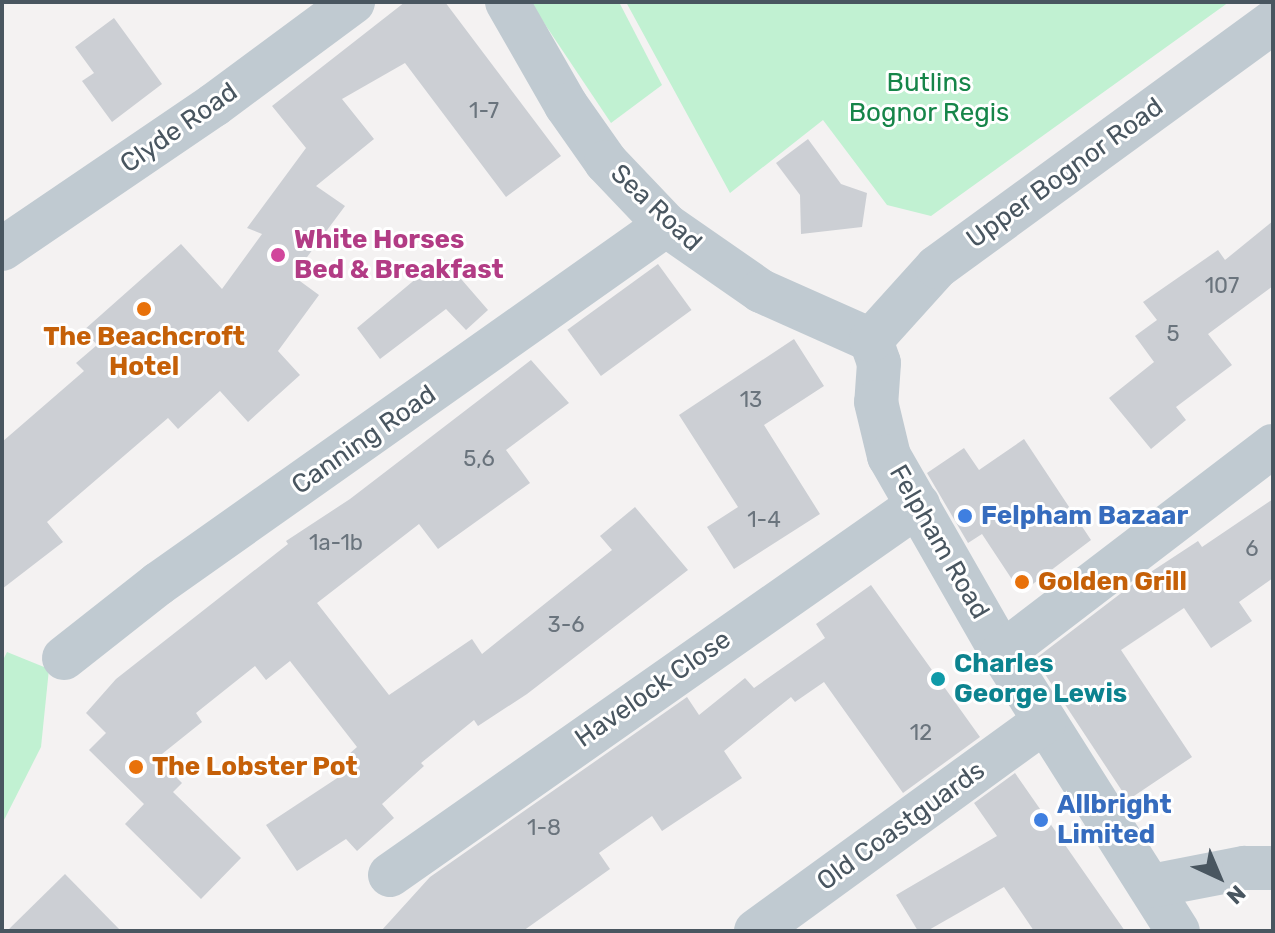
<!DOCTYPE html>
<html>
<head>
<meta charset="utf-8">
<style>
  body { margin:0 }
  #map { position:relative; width:1275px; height:933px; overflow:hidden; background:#f4f2f2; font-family:Rubik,sans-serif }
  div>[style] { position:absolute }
  .green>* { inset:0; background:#c1f1d2 }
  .building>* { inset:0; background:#cccfd4; transform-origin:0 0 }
  .minor>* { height:44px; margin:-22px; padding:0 22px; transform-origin:22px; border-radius:22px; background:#c0cad1 }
  .dots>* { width:22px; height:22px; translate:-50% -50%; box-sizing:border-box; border:4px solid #fff; border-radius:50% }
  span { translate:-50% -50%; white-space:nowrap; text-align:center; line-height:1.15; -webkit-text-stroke:6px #fff; paint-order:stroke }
  .number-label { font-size:22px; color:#6a747d }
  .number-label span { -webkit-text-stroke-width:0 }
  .park-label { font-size:26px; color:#168549 }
  .street-label { font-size:26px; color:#495660 }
  .hotel-label { font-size:26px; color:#b23c85; font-weight:700 }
  .left { translate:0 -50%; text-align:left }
  .food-label { font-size:26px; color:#c56008; font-weight:700 }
  .shop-label { font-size:26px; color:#366cbe; font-weight:700 }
  .culture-label { font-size:26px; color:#0d838f; font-weight:700 }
  .frame { position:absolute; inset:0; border:4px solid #495660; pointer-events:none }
  .north { position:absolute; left:1179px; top:837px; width:80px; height:80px; -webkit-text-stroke:6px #fff; paint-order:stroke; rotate:136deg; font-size:22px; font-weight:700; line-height:32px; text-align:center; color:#495660 }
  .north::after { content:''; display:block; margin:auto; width:28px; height:36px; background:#495660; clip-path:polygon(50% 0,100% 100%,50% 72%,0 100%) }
</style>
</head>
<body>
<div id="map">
  <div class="green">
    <div style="clip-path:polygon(530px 2px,619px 2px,662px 85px,611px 123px)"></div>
    <div style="clip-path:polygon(626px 2px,1229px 2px,931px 216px,887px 205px,823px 120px,730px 193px)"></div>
    <div style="clip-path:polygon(7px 652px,49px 669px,41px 747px,2px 824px,2px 662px)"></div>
  </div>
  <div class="building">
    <div style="clip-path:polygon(405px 2px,445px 2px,561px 156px,506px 197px,405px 63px,342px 99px,374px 139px,316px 186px,345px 206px,293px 276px,319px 295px,278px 351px,300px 375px,248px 422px,220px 391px,178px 429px,168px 418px,47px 522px,63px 542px,2px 589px,2px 442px,84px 371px,76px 363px,97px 345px,84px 330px,181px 244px,222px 289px,262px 234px,247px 228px,306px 148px,272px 106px)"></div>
    <div style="clip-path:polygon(114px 18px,162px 84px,112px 122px,82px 81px,94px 73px,75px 47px)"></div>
    <div style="clip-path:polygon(808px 139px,841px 184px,867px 193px,862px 227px,801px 234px,800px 195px,776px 163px)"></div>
    <div style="clip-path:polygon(1273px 221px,1273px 286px,1208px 334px,1232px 365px,1176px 407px,1186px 420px,1151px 449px,1109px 398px,1154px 362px,1135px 336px,1157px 320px,1143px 302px,1218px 250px,1225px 260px)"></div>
    <div style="clip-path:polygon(442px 257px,488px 310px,466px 330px,446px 309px,380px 359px,357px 328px)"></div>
    <div style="left:658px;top:264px;width:57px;height:112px;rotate:54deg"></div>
    <div style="clip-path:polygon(794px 339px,824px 386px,764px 425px,820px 514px,734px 569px,707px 527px,738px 507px,679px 415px)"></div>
    <div style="clip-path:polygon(531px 360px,569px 403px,506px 450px,530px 483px,438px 549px,419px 524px,317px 603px,389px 695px,472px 639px,482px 654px,612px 550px,600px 536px,635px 507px,688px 570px,527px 694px,478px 726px,474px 720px,421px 763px,424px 766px,382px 804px,394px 818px,357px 851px,346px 839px,297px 871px,266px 825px,357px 765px,348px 755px,357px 747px,290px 661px,266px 680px,255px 666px,196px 713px,202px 722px,157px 758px,182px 783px,173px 792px,241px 858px,201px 899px,125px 824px,144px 804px,89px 750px,106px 733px,86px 713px,116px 679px,288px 544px,286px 541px,350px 499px)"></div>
    <div style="clip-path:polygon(1024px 439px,1091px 540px,1021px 593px,982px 534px,968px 543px,927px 473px,964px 448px,979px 470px)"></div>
    <div style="clip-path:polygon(1273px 499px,1273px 578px,1239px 602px,1252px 621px,1211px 648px,1184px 608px,1121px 650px,1192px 757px,1128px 800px,1035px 659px,1137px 581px,1198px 541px,1202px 547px)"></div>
    <div style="clip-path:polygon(871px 585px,980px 737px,903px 793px,824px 682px,795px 702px,791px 697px,724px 751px,742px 778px,662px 831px,652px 816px,599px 853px,610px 869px,523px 931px,381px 931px,430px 877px,687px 697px,699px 715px,745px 678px,754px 688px,825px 638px,816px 624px)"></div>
    <div style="clip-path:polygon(1015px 773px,1125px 931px,1034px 931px,1004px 887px,927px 931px,918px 931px,896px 895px,997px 836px,974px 803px)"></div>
    <div style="clip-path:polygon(65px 874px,121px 931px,7px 931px)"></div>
  </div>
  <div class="minor">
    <div style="left:507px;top:2px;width:119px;rotate:60.2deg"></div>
    <div style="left:566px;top:105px;width:70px;rotate:54.9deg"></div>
    <div style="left:606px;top:162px;width:87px;rotate:46.4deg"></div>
    <div style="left:666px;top:225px;width:116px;rotate:34.8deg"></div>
    <div style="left:761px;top:291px;width:120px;rotate:24deg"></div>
    <div style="left:2px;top:249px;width:256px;rotate:-34.2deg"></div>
    <div style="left:214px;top:105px;width:173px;rotate:-36.5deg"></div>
    <div style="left:871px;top:340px;width:24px;rotate:71deg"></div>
    <div style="left:879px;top:363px;width:39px;rotate:94deg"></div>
    <div style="left:876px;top:402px;width:56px;rotate:76.5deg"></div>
    <div style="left:889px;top:456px;width:227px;rotate:60.2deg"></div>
    <div style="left:1002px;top:653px;width:329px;rotate:57.7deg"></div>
    <div style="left:871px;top:340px;width:98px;rotate:-47.9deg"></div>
    <div style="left:937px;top:267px;width:416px;rotate:-36.1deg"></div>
    <div style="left:1002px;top:653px;width:341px;rotate:-37.4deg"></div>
    <div style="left:64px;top:658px;width:120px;rotate:-38.2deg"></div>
    <div style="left:158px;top:584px;width:622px;rotate:-35.25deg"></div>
    <div style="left:390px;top:875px;width:645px;rotate:-35.02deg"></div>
    <div style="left:1151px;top:886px;width:95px;rotate:-11deg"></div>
    <div style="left:1244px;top:868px;width:29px"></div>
    <div style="left:756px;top:931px;width:357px;rotate:-36deg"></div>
  </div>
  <div class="dots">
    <div style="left:278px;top:255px;background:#d1479c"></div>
    <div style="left:144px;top:309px;background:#e8710a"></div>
    <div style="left:965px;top:516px;background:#3f7fe0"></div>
    <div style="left:1022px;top:582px;background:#e8710a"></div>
    <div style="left:938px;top:679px;background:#0f9aa8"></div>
    <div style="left:136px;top:767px;background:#e8710a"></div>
    <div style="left:1041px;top:820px;background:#3f7fe0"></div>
  </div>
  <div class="number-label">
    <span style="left:484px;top:111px">1-7</span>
    <span style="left:1222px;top:286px">107</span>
    <span style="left:1173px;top:334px">5</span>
    <span style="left:751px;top:400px">13</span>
    <span style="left:479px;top:459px">5,6</span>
    <span style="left:764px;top:520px">1-4</span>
    <span style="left:336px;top:543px">1a-1b</span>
    <span style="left:1252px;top:549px">6</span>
    <span style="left:566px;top:625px">3-6</span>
    <span style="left:921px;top:733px">12</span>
    <span style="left:544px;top:828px">1-8</span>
  </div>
  <div class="park-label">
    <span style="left:929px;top:98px">Butlins<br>Bognor Regis</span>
  </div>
  <div class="street-label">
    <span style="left:179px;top:128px;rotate:-35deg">Clyde Road</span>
    <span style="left:1065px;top:173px;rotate:-36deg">Upper Bognor Road</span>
    <span style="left:656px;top:208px;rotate:43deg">Sea Road</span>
    <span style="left:364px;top:440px;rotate:-35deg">Canning Road</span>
    <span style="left:939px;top:542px;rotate:60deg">Felpham Road</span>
    <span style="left:653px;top:689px;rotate:-35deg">Havelock Close</span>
    <span style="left:901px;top:826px;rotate:-36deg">Old Coastguards</span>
  </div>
  <div class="hotel-label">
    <span class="left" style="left:294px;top:255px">White Horses<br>Bed &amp; Breakfast</span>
  </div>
  <div class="food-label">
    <span style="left:144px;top:352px">The Beachcroft<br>Hotel</span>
    <span class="left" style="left:1038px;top:582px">Golden Grill</span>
    <span class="left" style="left:152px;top:767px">The Lobster Pot</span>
  </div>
  <div class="shop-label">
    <span class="left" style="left:981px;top:516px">Felpham Bazaar</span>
    <span class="left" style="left:1057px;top:820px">Allbright<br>Limited</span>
  </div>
  <div class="culture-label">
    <span class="left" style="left:954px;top:679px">Charles<br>George Lewis</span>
  </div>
  <div class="frame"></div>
  <div class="north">N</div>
</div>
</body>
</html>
